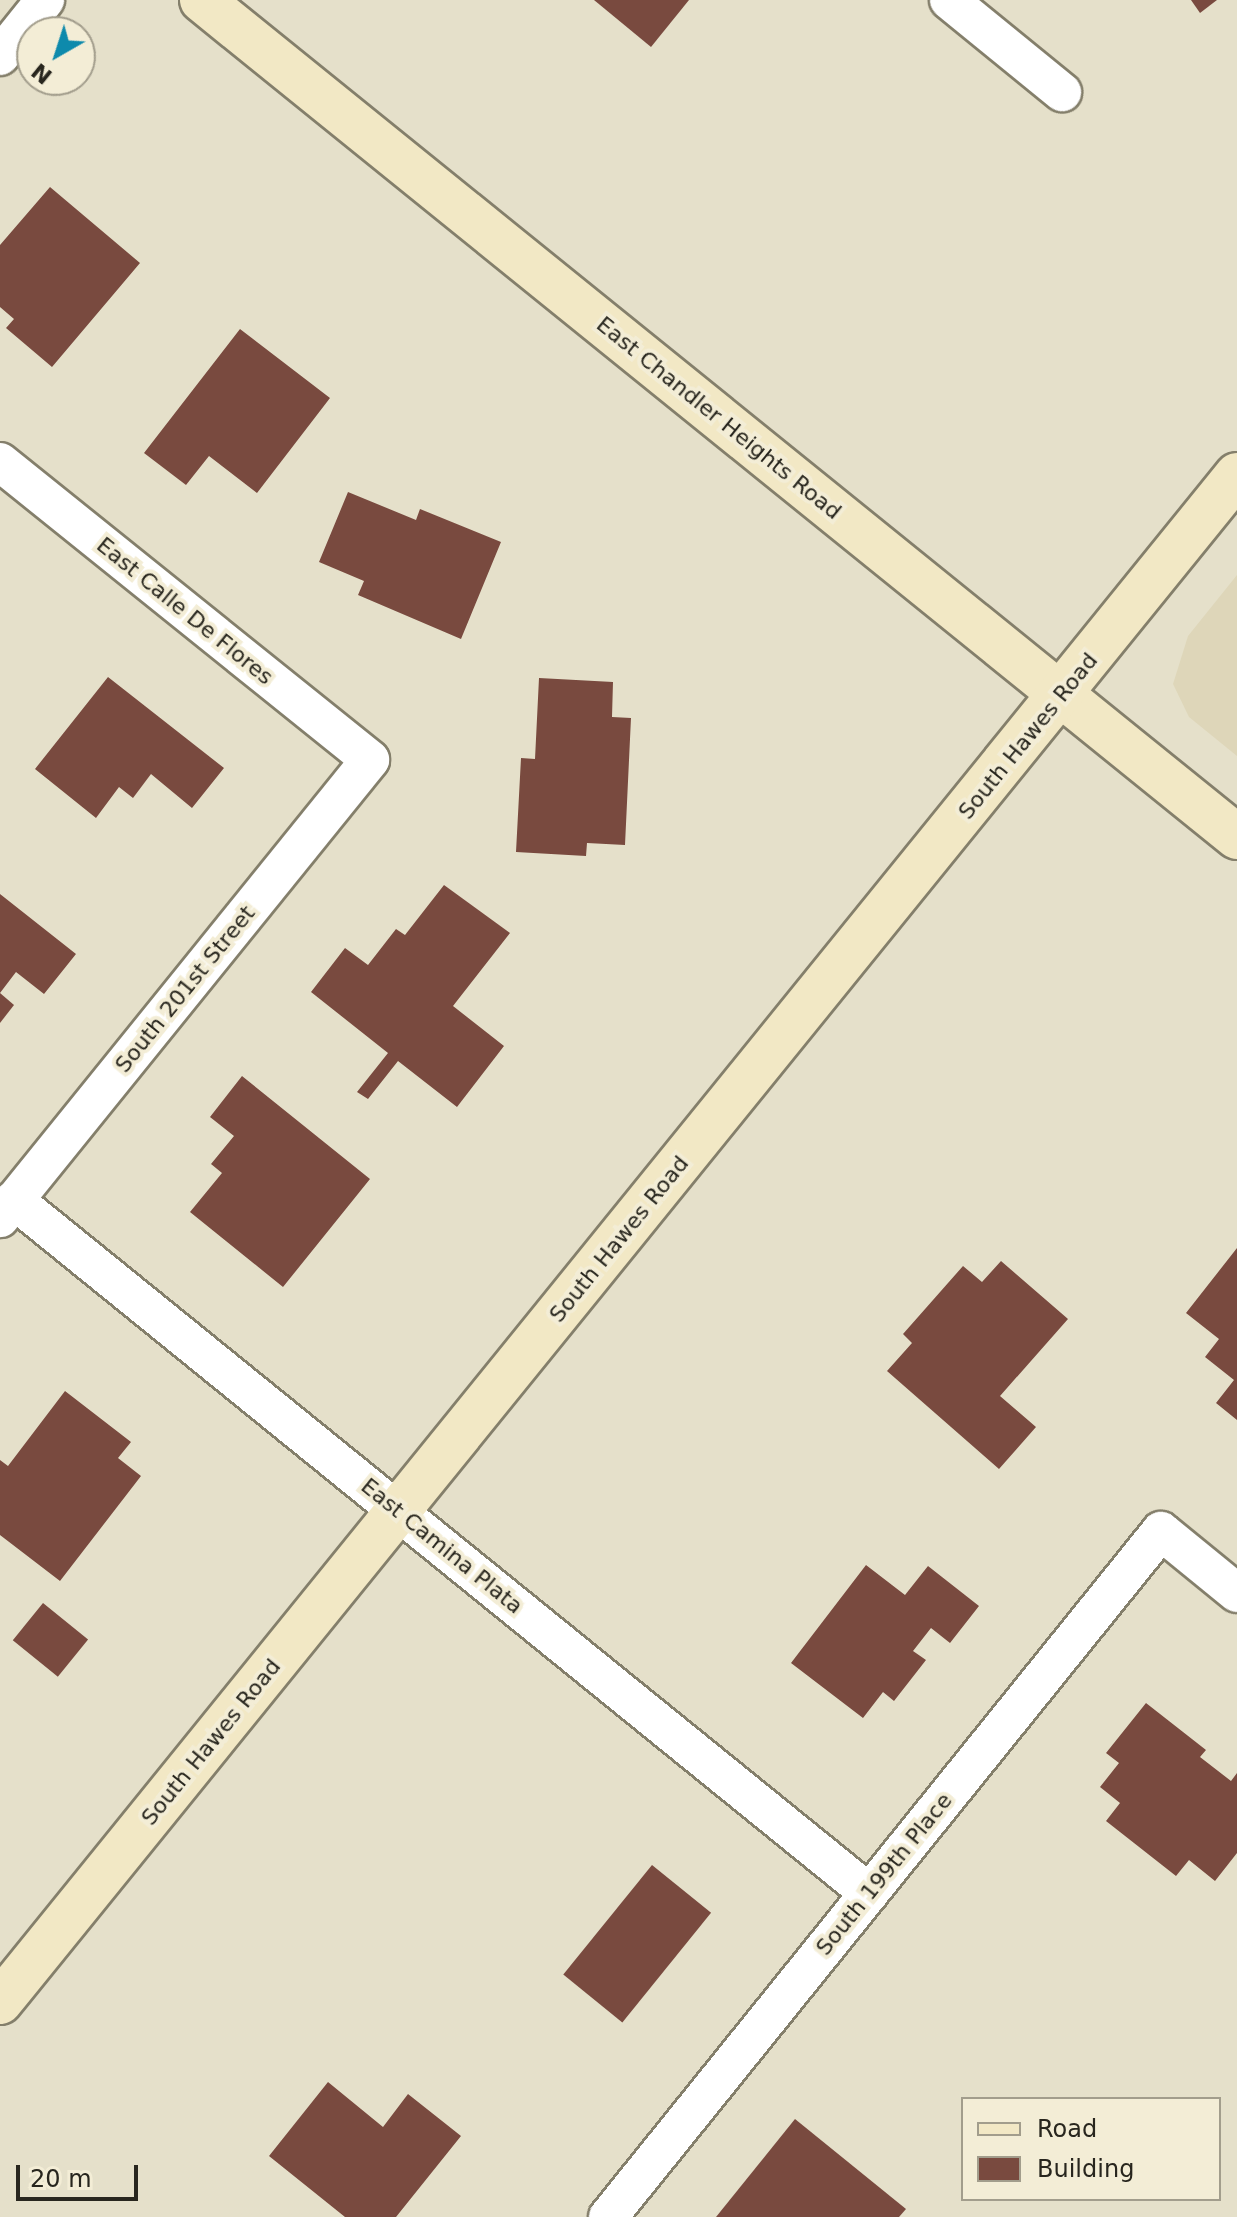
<!DOCTYPE html>
<html>
<head>
<meta charset="utf-8">
<style>
  body { margin:0 }
  #map { position:relative; width:1237px; height:2217px; overflow:hidden; background:#e5e0ca; font-family:"DejaVu Sans",sans-serif }
  div>[style] { position:absolute }
  .built>* { inset:0; background:#ded6b9 }
  .building>* { inset:0; background:#794a3f; transform-origin:0 0 }
  .roads { filter:drop-shadow(2px 0 #847f6b) drop-shadow(-2px 0 #847f6b) drop-shadow(0 2px #847f6b) drop-shadow(0 -2px #847f6b) }
  .street>* { height:38px; margin:-19px; padding:0 19px; transform-origin:19px; border-radius:19px; background:#fff }
  .secondary>* { height:44px; margin:-22px; padding:0 22px; transform-origin:22px; border-radius:22px; background:#f2e8c5 }
  span { translate:-50% -50%; white-space:nowrap; text-align:center; line-height:1.15; -webkit-text-stroke:8px #f3edd6; paint-order:stroke }
  .street-label { font-size:22px; color:#28261e }
  .legend { position:absolute; left:961px; top:2097px; width:260px; height:104px; box-sizing:border-box; background:#f3edd6; border:2px solid #a29d8c; margin:0; padding:10px 14px; list-style:none; font-size:24px; color:#28261e }
  .legend li { display:flex; align-items:center; gap:16px; height:40px }
  .legend b { width:40px; border:2px solid #a29d8c }
  .north { position:absolute; left:16px; top:16px; width:80px; height:80px; box-sizing:border-box; background:#f3edd6; border:2px solid #a29d8c; border-radius:50%; rotate:219deg; font-size:22px; font-weight:700; line-height:32px; text-align:center; color:#28261e }
  .north::after { content:''; display:block; margin:auto; width:28px; height:36px; background:#0e8aac; clip-path:polygon(50% 0,100% 100%,50% 72%,0 100%) }
  .scale { position:absolute; left:16px; top:2165px; width:122px; height:36px; box-sizing:border-box; border:4px solid #28261e; border-top:0; padding-left:10px; font-size:24px; line-height:28px; white-space:nowrap; color:#28261e; -webkit-text-stroke:6px #f3edd6; paint-order:stroke }
</style>
</head>
<body>
<div id="map">
  <div class="built">
    <div style="clip-path:polygon(1237px 575px,1237px 756px,1189px 717px,1173px 684px,1188px 636px)"></div>
  </div>
  <div class="building">
    <div style="clip-path:polygon(594px 0,689px 0,651px 47px)"></div>
    <div style="clip-path:polygon(1191px 0,1217px 0,1200px 13px)"></div>
    <div style="clip-path:polygon(50px 187px,140px 263px,52px 367px,6px 328px,14px 319px,0 307px,0 245px)"></div>
    <div style="clip-path:polygon(240px 329px,330px 398px,257px 493px,209px 456px,186px 485px,144px 453px)"></div>
    <div style="clip-path:polygon(348px 492px,416px 520px,420px 509px,501px 542px,461px 639px,358px 595px,364px 581px,319px 562px)"></div>
    <div style="clip-path:polygon(108px 677px,224px 768px,192px 808px,151px 774px,133px 798px,119px 787px,96px 818px,35px 769px)"></div>
    <div style="clip-path:polygon(539px 678px,613px 682px,612px 717px,631px 718px,625px 845px,587px 843px,586px 856px,516px 852px,521px 758px,535px 759px)"></div>
    <div style="clip-path:polygon(444px 885px,510px 933px,453px 1006px,504px 1046px,457px 1107px,398px 1061px,368px 1099px,357px 1092px,388px 1053px,311px 992px,345px 948px,368px 965px,396px 929px,405px 935px)"></div>
    <div style="clip-path:polygon(0 894px,76px 954px,44px 994px,16px 972px,0 993px)"></div>
    <div style="clip-path:polygon(0 993px,14px 1005px,0 1023px)"></div>
    <div style="clip-path:polygon(242px 1076px,370px 1179px,283px 1287px,190px 1212px,222px 1173px,211px 1164px,234px 1136px,210px 1117px)"></div>
    <div style="clip-path:polygon(1237px 1248px,1237px 1420px,1216px 1403px,1234px 1380px,1205px 1357px,1219px 1339px,1186px 1313px)"></div>
    <div style="clip-path:polygon(1001px 1261px,1068px 1319px,1000px 1396px,1036px 1427px,999px 1469px,887px 1371px,912px 1343px,903px 1334px,963px 1266px,982px 1282px)"></div>
    <div style="clip-path:polygon(65px 1391px,131px 1442px,118px 1458px,141px 1476px,60px 1581px,0 1535px,0 1460px,8px 1466px)"></div>
    <div style="clip-path:polygon(866px 1565px,905px 1595px,928px 1566px,979px 1606px,950px 1643px,931px 1628px,913px 1651px,926px 1660px,894px 1701px,883px 1692px,863px 1718px,791px 1663px)"></div>
    <div style="left:43px;top:1603px;width:58px;height:48px;rotate:39deg"></div>
    <div style="clip-path:polygon(1146px 1703px,1206px 1750px,1200px 1757px,1231px 1781px,1237px 1773px,1237px 1853px,1215px 1881px,1189px 1860px,1176px 1876px,1106px 1821px,1120px 1803px,1100px 1787px,1119px 1763px,1106px 1753px)"></div>
    <div style="left:652px;top:1865px;width:76px;height:141px;rotate:39deg"></div>
    <div style="clip-path:polygon(328px 2082px,383px 2127px,408px 2094px,461px 2136px,396px 2217px,345px 2217px,269px 2156px)"></div>
    <div style="clip-path:polygon(795px 2119px,906px 2209px,899px 2217px,716px 2217px)"></div>
  </div>
  <div class="roads">
    <div class="street">
      <div style="left:949px;top:0;width:146px;rotate:39.2deg"></div>
      <div style="left:0;top:56px;width:72px;rotate:-51.2deg"></div>
      <div style="left:0;top:462px;width:475px;rotate:38.8deg"></div>
      <div style="left:370px;top:760px;width:589px;rotate:128.93deg"></div>
      <div style="left:14px;top:1200px;width:1101px;rotate:39.03deg"></div>
      <div style="left:608px;top:2217px;width:881px;rotate:-51.13deg"></div>
      <div style="left:1161px;top:1531px;width:98px;rotate:39.2deg"></div>
    </div>
    <div class="secondary">
      <div style="left:202px;top:0;width:1331px;rotate:38.96deg"></div>
      <div style="left:0;top:2002px;width:1965px;rotate:-50.99deg"></div>
    </div>
  </div>
  <div class="street-label">
    <span style="left:719px;top:418px;rotate:39deg">East Chandler Heights Road</span>
    <span style="left:185px;top:611px;rotate:39deg">East Calle De Flores</span>
    <span style="left:1028px;top:736px;rotate:-51deg">South Hawes Road</span>
    <span style="left:185px;top:989px;rotate:-51deg">South 201st Street</span>
    <span style="left:619px;top:1239px;rotate:-51deg">South Hawes Road</span>
    <span style="left:442px;top:1546px;rotate:39deg">East Camina Plata</span>
    <span style="left:211px;top:1742px;rotate:-51deg">South Hawes Road</span>
    <span style="left:884px;top:1874px;rotate:-51deg">South 199th Place</span>
  </div>
  <ul class="legend">
  <li><b style="height:10px;background:#f2e8c5"></b>Road</li>
  <li><b style="height:22px;background:#794a3f"></b>Building</li>
  </ul>
  <div class="north">N</div>
  <div class="scale">20 m</div>
</div>
</body>
</html>
